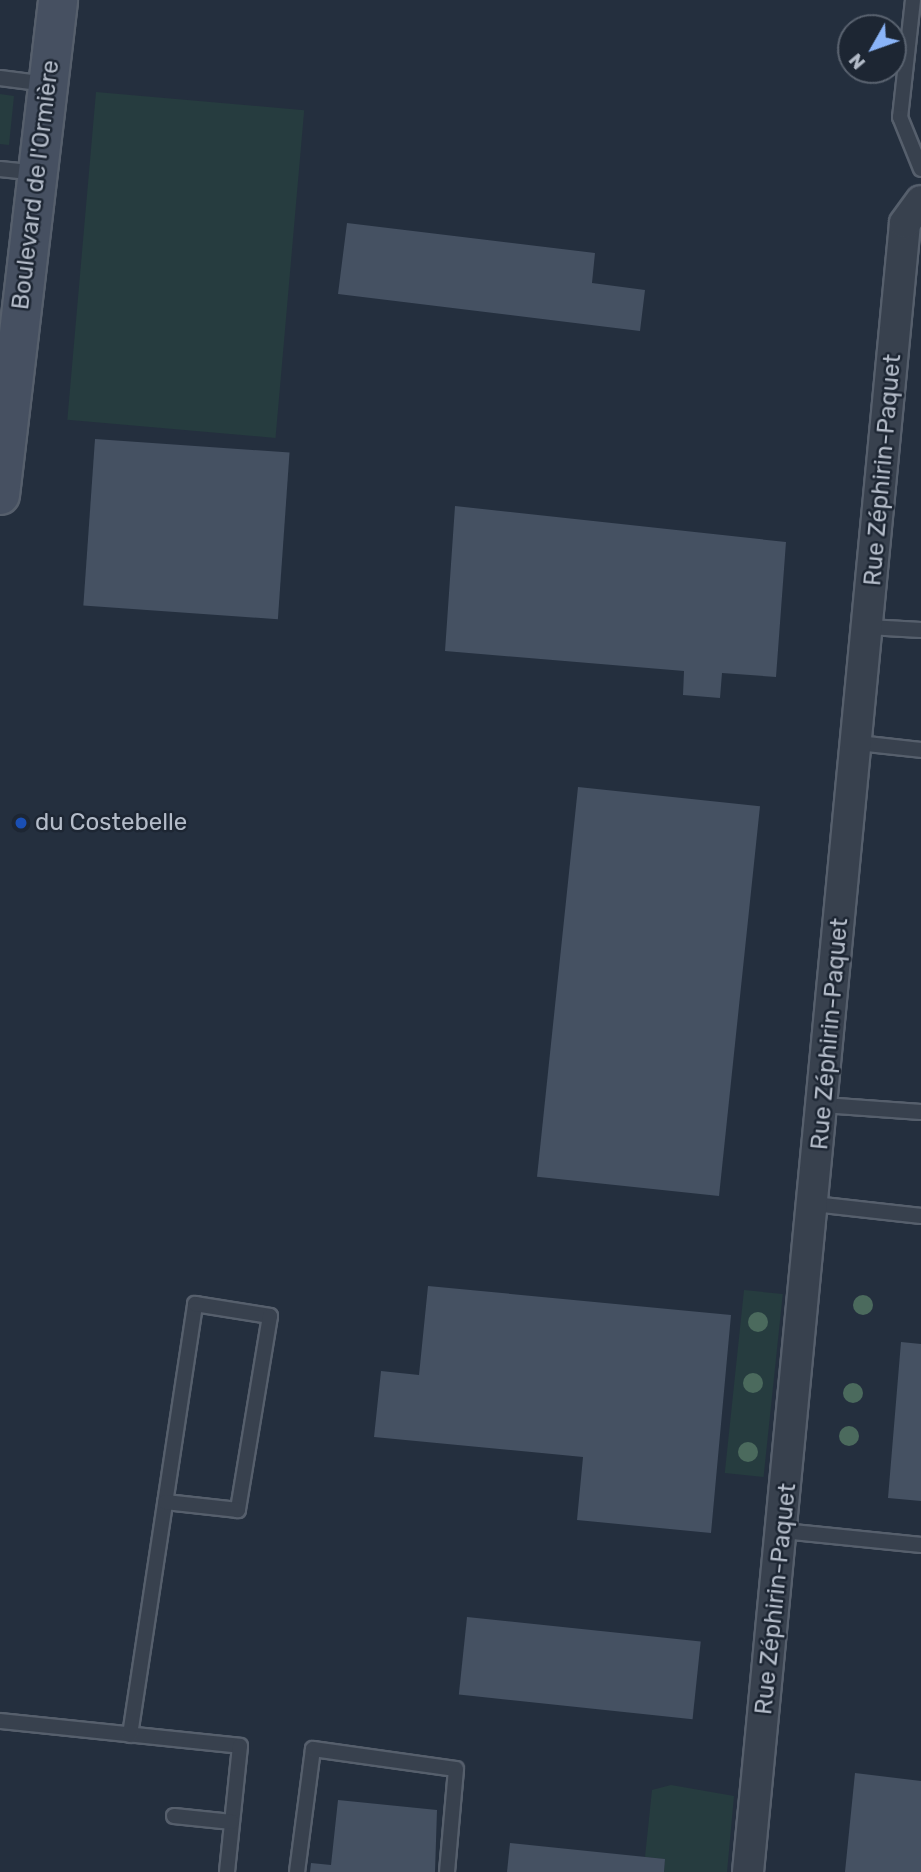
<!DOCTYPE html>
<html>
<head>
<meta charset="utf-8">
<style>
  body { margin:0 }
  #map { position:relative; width:921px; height:1872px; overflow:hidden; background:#242f3e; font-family:Rubik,sans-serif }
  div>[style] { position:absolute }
  .green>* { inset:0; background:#263c3f; transform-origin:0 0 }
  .building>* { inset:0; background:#455162; transform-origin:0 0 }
  .roads { filter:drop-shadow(2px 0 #565f6c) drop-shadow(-2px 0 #565f6c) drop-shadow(0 2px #565f6c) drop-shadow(0 -2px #565f6c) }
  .lane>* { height:14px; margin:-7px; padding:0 7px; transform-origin:7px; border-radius:7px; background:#38414e }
  .street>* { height:30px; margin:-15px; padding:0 15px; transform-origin:15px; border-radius:15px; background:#38414e }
  .secondary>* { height:38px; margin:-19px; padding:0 19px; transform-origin:19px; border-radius:19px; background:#465061 }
  .trees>* { width:20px; height:20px; margin:-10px; border-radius:50%; background:#4b6a5d }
  .dots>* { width:19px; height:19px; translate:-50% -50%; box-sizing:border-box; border:4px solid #1d2633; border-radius:50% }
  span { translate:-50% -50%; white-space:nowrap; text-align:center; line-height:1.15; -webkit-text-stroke:5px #1d2633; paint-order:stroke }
  .street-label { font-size:24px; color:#b4bcc9 }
  .poi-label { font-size:24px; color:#b4bcc9 }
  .left { translate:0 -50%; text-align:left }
  .north { position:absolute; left:837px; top:14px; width:70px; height:70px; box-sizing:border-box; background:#1d2633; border:2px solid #59626f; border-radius:50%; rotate:230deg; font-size:19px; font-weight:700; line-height:28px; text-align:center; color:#b4bcc9 }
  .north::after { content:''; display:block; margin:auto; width:24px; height:32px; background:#8ab4f8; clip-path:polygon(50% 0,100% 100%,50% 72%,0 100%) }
</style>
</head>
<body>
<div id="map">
  <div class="green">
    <div style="left:96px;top:92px;width:209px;height:329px;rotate:5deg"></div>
    <div style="clip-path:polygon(0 94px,14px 96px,9px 145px,0 144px)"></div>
    <div style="left:744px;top:1290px;width:39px;height:184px;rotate:6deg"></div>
    <div style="clip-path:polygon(671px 1785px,734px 1796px,727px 1872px,664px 1872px,665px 1859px,645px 1857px,652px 1790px)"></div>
  </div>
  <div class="building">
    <div style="clip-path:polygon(347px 223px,595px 253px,592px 283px,645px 290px,640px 331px,338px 294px)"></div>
    <div style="left:95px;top:439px;width:195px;height:167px;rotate:4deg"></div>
    <div style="clip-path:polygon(455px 506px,786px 542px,776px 677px,722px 673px,720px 698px,683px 695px,684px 671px,445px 651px)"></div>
    <div style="left:578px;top:787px;width:183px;height:392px;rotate:6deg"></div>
    <div style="clip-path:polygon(428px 1286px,731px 1315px,711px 1533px,577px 1520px,583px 1457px,374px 1437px,381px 1371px,419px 1375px)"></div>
    <div style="clip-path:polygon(901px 1342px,921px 1344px,921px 1501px,888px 1498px)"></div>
    <div style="left:467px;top:1617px;width:235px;height:78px;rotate:6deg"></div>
    <div style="clip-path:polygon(855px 1773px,921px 1781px,921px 1872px,845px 1872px)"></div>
    <div style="clip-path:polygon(338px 1800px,437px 1810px,435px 1872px,310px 1872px,311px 1863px,331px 1865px)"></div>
    <div style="clip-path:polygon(510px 1843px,665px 1859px,664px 1872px,507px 1872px)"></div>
  </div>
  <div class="roads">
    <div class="lane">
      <div style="left:913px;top:0;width:118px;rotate:96.3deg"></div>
      <div style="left:900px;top:117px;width:56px;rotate:68deg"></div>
      <div style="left:0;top:78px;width:47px;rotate:7.3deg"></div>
      <div style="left:0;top:169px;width:36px;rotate:6deg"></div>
      <div style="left:868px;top:627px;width:53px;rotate:3.2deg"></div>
      <div style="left:858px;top:743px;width:63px;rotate:6.3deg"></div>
      <div style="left:823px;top:1105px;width:98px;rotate:4.1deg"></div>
      <div style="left:814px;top:1204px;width:108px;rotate:6.4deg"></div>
      <div style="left:783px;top:1531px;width:139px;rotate:5.8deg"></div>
      <div style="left:0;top:1721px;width:241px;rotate:5.9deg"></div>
      <div style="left:240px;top:1746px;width:127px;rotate:95.9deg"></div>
      <div style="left:130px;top:1735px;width:436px;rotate:-81.4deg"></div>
      <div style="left:195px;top:1304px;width:76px;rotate:9.1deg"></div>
      <div style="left:270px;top:1316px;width:197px;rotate:99.4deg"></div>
      <div style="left:238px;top:1510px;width:73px;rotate:-173.7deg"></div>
      <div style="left:174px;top:1816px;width:58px;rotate:5.9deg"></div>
      <div style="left:297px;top:1872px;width:124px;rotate:-82.6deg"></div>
      <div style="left:313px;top:1749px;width:144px;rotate:8deg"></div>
      <div style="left:456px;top:1769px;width:103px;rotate:95deg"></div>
    </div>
    <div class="street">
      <div style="left:748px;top:1872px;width:1656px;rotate:-84.56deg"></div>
      <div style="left:905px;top:223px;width:27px;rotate:-54deg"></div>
    </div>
    <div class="secondary">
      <div style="left:0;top:495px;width:498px;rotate:-83.3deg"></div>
    </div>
  </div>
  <div class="trees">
    <div style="left:863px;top:1305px"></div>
    <div style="left:758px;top:1322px"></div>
    <div style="left:753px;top:1383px"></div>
    <div style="left:853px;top:1393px"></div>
    <div style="left:849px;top:1436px"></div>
    <div style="left:748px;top:1452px"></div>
  </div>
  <div class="dots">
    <div style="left:21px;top:823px;background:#1a4fb4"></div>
  </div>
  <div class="street-label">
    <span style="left:36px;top:185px;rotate:-83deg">Boulevard de l'Ormière</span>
    <span style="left:883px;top:470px;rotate:-85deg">Rue Zéphirin-Paquet</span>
    <span style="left:830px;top:1034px;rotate:-85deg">Rue Zéphirin-Paquet</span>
    <span style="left:776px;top:1599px;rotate:-84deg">Rue Zéphirin-Paquet</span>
  </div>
  <div class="poi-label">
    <span class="left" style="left:35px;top:823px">du Costebelle</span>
  </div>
  <div class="north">N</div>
</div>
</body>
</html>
